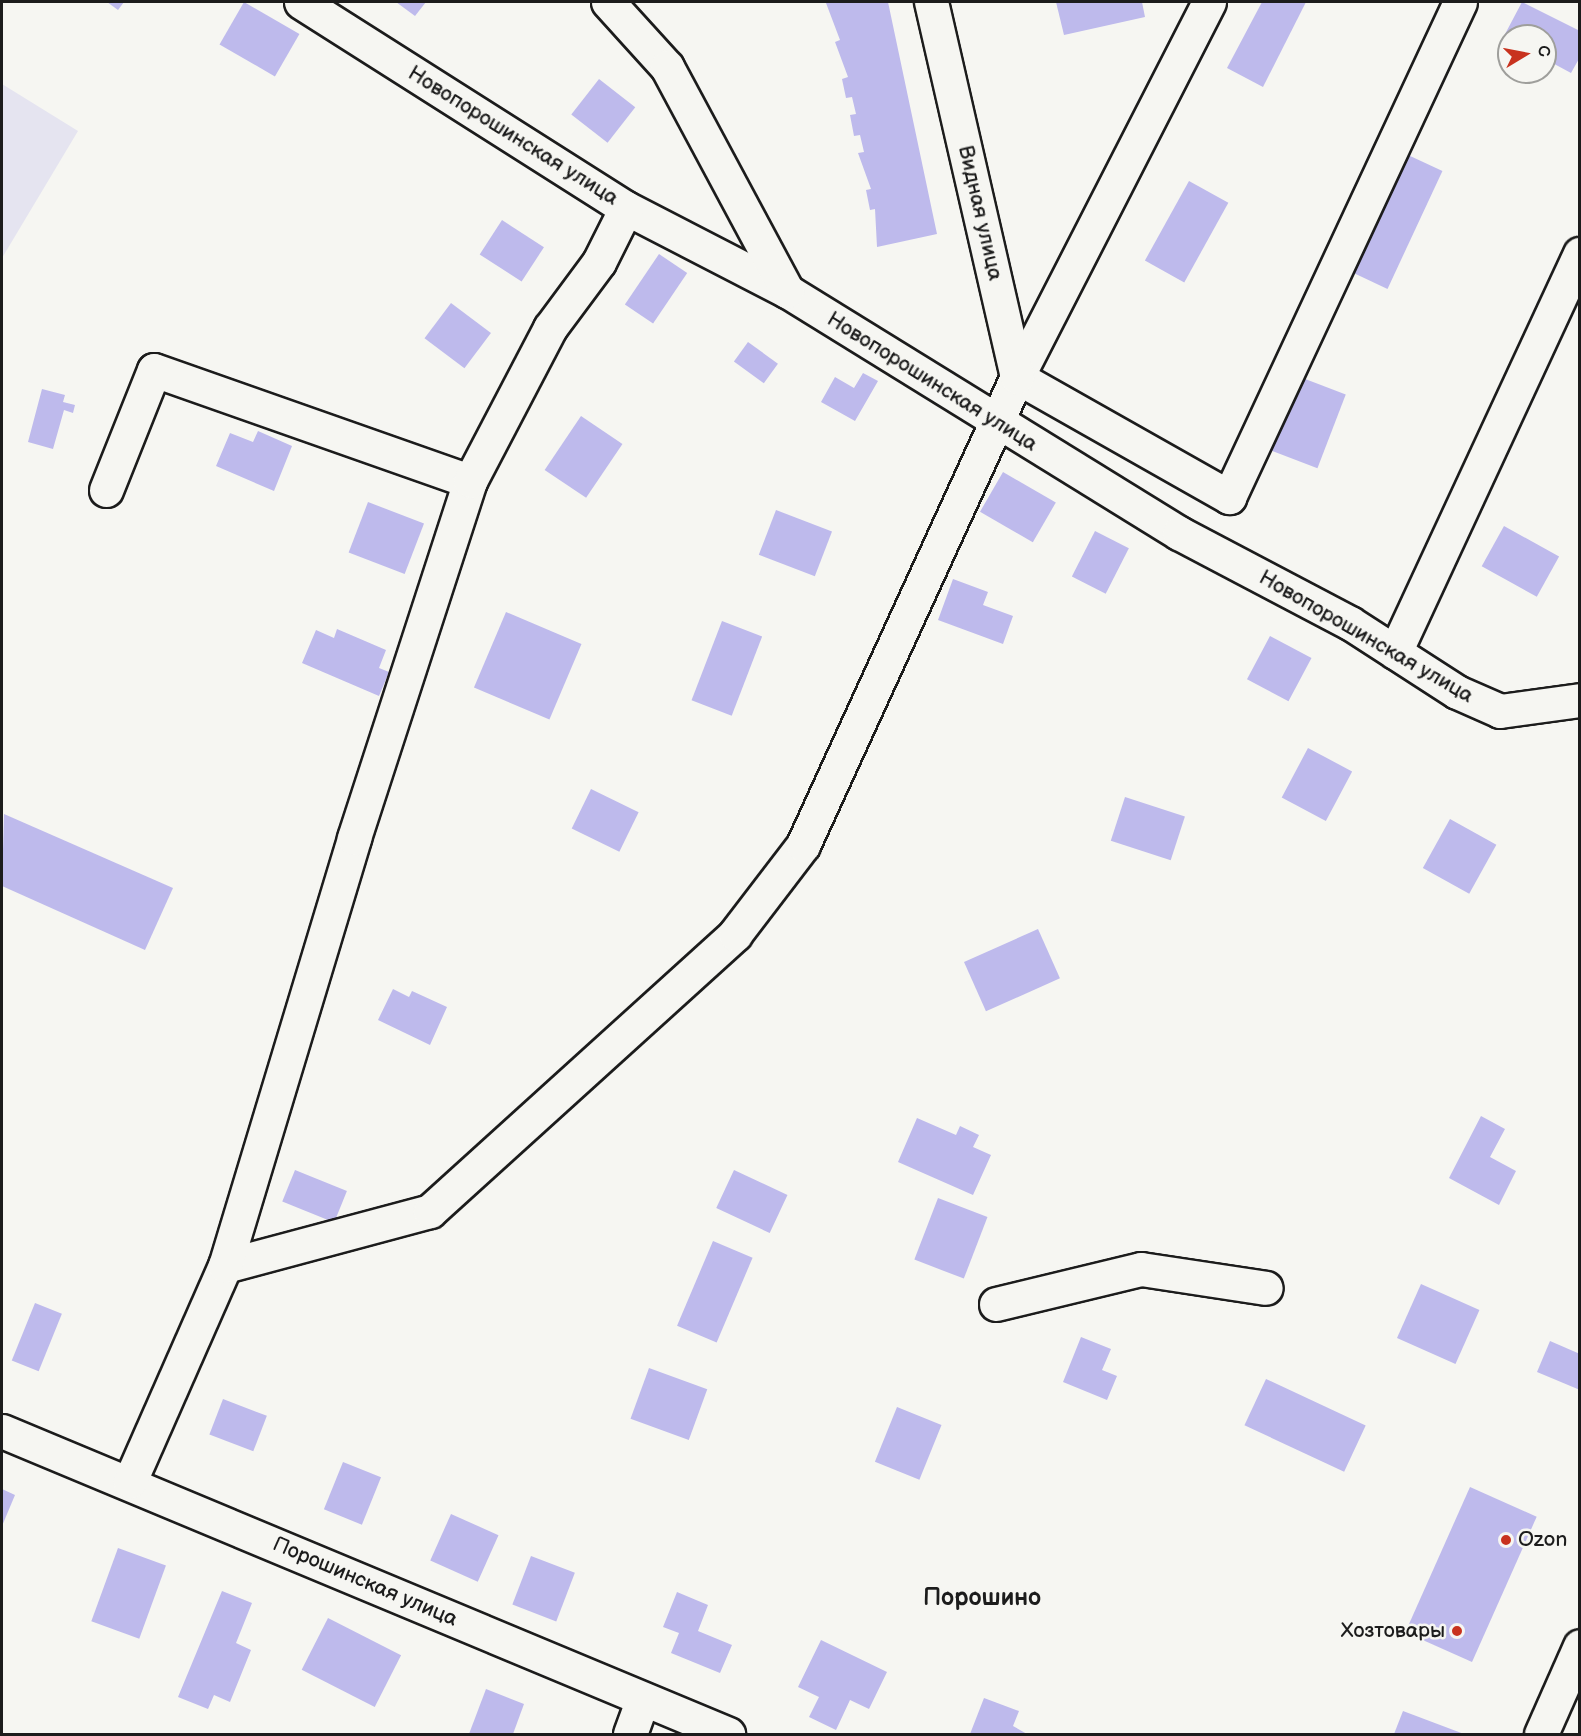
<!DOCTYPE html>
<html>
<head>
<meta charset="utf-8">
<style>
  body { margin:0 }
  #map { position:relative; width:1581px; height:1736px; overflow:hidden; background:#f6f6f2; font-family:"Balsamiq Sans",sans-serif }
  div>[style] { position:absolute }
  .built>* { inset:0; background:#e5e4f0 }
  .building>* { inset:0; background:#bebaec; transform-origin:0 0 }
  .roads { filter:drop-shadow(2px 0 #1c1c1c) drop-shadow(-2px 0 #1c1c1c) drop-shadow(0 2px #1c1c1c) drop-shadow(0 -2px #1c1c1c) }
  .minor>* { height:33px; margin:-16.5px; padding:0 16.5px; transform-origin:16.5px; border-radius:16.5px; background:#f6f6f2 }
  .dots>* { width:16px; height:16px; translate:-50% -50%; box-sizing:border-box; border:3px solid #f6f6f2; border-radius:50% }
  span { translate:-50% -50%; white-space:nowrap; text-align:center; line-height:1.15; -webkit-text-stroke:5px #f6f6f2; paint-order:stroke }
  .street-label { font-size:21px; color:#1c1c1c }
  .poi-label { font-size:21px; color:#1c1c1c }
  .left { translate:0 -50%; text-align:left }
  .right { translate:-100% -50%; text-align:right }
  .quarter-label { font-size:24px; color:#1c1c1c; font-weight:700 }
  .frame { position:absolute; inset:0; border:3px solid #1c1c1c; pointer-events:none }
  .north { position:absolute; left:1497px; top:24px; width:60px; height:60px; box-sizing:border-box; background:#f6f6f2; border:2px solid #9f9f9c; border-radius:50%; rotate:80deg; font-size:16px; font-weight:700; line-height:24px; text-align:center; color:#1c1c1c }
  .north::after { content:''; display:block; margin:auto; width:21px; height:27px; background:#c8321e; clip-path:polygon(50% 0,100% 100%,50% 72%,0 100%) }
</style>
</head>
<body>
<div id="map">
  <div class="built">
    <div style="clip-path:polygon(2px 84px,78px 131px,2px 258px)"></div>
  </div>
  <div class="building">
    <div style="clip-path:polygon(107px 2px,124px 2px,118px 10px)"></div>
    <div style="left:244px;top:2px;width:64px;height:49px;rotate:30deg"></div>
    <div style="clip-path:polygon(396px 2px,426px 2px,415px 16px)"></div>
    <div style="clip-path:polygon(888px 2px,937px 234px,877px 247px,875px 209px,870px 210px,866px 190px,871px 189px,858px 153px,864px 152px,860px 135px,854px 136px,850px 115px,856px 114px,852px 97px,846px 98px,842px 79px,848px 77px,835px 42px,840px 40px,826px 3px)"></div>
    <div style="clip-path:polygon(1056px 2px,1142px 2px,1145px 17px,1064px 35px)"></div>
    <div style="clip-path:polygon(1262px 2px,1306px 2px,1263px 87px,1227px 68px)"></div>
    <div style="clip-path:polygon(1522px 2px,1580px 31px,1580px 57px,1571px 73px,1545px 59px,1545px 36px,1504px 36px)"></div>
    <div style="left:599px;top:79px;width:46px;height:45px;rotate:38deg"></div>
    <div style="left:1408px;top:155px;width:38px;height:130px;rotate:25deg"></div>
    <div style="left:1189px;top:181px;width:45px;height:91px;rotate:29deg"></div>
    <div style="left:502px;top:220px;width:50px;height:41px;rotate:33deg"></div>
    <div style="left:659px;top:254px;width:34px;height:61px;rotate:34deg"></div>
    <div style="left:451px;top:303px;width:50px;height:44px;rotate:37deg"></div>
    <div style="left:748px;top:342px;width:37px;height:24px;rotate:36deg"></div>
    <div style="clip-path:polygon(863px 373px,878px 381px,855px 421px,821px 402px,835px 377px,854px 388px)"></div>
    <div style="left:1300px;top:377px;width:49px;height:79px;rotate:21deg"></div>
    <div style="clip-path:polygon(42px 389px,65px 395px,63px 402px,75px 405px,73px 413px,64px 410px,53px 449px,28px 442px)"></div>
    <div style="left:581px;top:416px;width:50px;height:65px;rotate:34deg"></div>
    <div style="clip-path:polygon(258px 431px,292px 446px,274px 491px,216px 466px,230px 433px,253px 442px)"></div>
    <div style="left:1003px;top:472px;width:61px;height:46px;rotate:30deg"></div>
    <div style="left:368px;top:502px;width:60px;height:54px;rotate:21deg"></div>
    <div style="left:776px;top:510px;width:60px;height:48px;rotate:21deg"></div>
    <div style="left:1504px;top:526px;width:63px;height:46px;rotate:29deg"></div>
    <div style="left:1095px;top:531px;width:38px;height:51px;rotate:27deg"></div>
    <div style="clip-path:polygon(953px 579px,988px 592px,983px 605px,1013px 616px,1003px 644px,938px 620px)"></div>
    <div style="left:506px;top:612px;width:82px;height:82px;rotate:23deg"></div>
    <div style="left:722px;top:621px;width:43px;height:85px;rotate:21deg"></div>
    <div style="clip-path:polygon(337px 629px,386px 650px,379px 668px,389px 672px,379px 696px,302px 663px,316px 630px,334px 638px)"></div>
    <div style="left:1270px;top:636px;width:47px;height:49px;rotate:28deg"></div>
    <div style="left:1308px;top:748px;width:50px;height:56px;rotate:28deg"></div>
    <div style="left:591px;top:789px;width:53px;height:44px;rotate:26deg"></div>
    <div style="left:1125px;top:797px;width:63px;height:46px;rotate:18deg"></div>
    <div style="clip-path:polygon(4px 814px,173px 888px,145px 950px,2px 886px)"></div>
    <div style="left:1450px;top:819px;width:53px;height:56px;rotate:29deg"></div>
    <div style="left:1038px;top:929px;width:54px;height:81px;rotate:66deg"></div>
    <div style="clip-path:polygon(393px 989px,409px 997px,412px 991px,447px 1007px,430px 1045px,378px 1020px)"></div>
    <div style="clip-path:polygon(1481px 1116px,1505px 1129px,1490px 1157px,1516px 1171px,1499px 1205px,1449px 1178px)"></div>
    <div style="clip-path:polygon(917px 1118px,956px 1135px,960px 1126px,979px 1135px,973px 1147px,991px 1155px,973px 1195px,898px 1162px)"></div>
    <div style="left:295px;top:1170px;width:56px;height:34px;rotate:22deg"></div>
    <div style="left:734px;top:1170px;width:59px;height:42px;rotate:25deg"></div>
    <div style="left:938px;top:1198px;width:53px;height:66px;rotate:21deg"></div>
    <div style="left:713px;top:1241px;width:43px;height:92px;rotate:23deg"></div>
    <div style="left:1421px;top:1284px;width:64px;height:59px;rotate:24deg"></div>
    <div style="left:35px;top:1303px;width:29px;height:62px;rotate:22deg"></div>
    <div style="clip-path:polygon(1081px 1337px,1111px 1349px,1102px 1370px,1117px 1376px,1107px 1400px,1063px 1382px)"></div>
    <div style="clip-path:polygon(1550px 1341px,1580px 1354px,1580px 1390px,1537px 1372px)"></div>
    <div style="left:649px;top:1368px;width:62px;height:54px;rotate:20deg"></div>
    <div style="left:1266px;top:1379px;width:110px;height:51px;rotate:25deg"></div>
    <div style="left:223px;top:1399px;width:47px;height:38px;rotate:21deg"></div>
    <div style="left:897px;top:1407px;width:48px;height:59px;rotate:22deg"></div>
    <div style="left:343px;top:1462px;width:41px;height:51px;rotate:22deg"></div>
    <div style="left:1470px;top:1487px;width:73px;height:159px;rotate:24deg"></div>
    <div style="clip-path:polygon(2px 1489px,15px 1495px,2px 1526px)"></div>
    <div style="left:451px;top:1514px;width:52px;height:51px;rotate:24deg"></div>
    <div style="left:118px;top:1548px;width:51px;height:78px;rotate:20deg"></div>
    <div style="left:531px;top:1556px;width:47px;height:52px;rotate:21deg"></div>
    <div style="clip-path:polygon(222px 1591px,252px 1603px,236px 1643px,251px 1650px,230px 1702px,214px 1695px,208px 1709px,178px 1697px)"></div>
    <div style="clip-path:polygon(677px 1592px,708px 1605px,698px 1631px,732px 1645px,720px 1673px,671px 1653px,679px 1633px,663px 1627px)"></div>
    <div style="left:328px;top:1618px;width:82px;height:58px;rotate:27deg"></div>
    <div style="clip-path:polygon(821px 1640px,887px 1672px,869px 1709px,850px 1700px,836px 1730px,809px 1717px,819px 1697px,798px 1687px)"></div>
    <div style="clip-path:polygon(486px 1689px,524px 1704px,513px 1734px,469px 1734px)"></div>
    <div style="clip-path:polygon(984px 1698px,1019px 1711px,1013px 1726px,1027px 1734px,970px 1734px)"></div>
    <div style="clip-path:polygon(1403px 1711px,1464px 1734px,1394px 1734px)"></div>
  </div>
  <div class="roads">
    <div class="minor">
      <div style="left:301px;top:2px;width:385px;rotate:32.4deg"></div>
      <div style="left:626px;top:208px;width:181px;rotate:27.3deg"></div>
      <div style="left:787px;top:291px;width:461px;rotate:31.7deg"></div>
      <div style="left:1179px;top:533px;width:193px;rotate:27.8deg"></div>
      <div style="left:1350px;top:623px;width:127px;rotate:32.8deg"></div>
      <div style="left:1457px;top:692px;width:47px;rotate:23.8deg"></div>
      <div style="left:1500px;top:711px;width:81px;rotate:-7.8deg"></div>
      <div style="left:608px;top:2px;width:88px;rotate:47.8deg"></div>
      <div style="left:667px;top:67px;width:254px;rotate:61.8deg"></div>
      <div style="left:1209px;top:2px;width:421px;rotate:117.1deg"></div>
      <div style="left:1017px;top:377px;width:244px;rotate:29.5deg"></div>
      <div style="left:1229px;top:497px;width:546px;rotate:-64.98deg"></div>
      <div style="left:106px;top:490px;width:129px;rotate:-68.2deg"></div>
      <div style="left:154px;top:370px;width:335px;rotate:19.4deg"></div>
      <div style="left:1395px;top:652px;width:439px;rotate:-65.1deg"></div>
      <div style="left:225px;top:1266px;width:212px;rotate:-15deg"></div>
      <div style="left:430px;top:1211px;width:412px;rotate:-42.2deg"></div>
      <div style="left:735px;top:934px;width:112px;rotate:-52.6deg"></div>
      <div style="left:803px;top:845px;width:515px;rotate:-65.43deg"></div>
      <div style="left:1017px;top:377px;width:385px;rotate:-102.9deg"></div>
      <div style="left:996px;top:1304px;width:149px;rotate:-13.6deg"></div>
      <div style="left:1141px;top:1269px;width:126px;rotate:8.6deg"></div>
      <div style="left:2px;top:1431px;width:787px;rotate:22.65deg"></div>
      <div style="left:130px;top:1481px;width:235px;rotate:-66.2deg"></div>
      <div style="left:225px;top:1266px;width:447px;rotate:-73.2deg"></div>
      <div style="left:354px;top:838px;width:375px;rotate:-72deg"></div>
      <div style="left:470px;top:481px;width:173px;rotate:-62.4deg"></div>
      <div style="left:550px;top:328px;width:82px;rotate:-53.4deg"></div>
      <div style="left:599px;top:262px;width:60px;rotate:-63.4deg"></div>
      <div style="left:630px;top:1734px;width:35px;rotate:-70deg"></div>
      <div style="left:1541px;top:1734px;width:96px;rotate:-66.1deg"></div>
    </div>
  </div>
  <div class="dots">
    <div style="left:1506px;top:1540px;background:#c8321e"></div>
    <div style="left:1457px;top:1631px;background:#c8321e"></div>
  </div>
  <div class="street-label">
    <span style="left:513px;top:136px;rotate:32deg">Новопорошинская улица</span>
    <span style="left:980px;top:213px;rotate:77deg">Видная улица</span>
    <span style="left:932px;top:382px;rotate:32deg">Новопорошинская улица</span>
    <span style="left:1366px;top:637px;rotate:30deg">Новопорошинская улица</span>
    <span style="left:365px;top:1582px;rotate:23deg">Порошинская улица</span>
  </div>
  <div class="poi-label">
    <span class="left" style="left:1518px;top:1540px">Ozon</span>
    <span class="right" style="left:1445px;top:1631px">Хозтовары</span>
  </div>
  <div class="quarter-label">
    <span style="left:982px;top:1598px">Порошино</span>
  </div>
  <div class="frame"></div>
  <div class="north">С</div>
</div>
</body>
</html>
